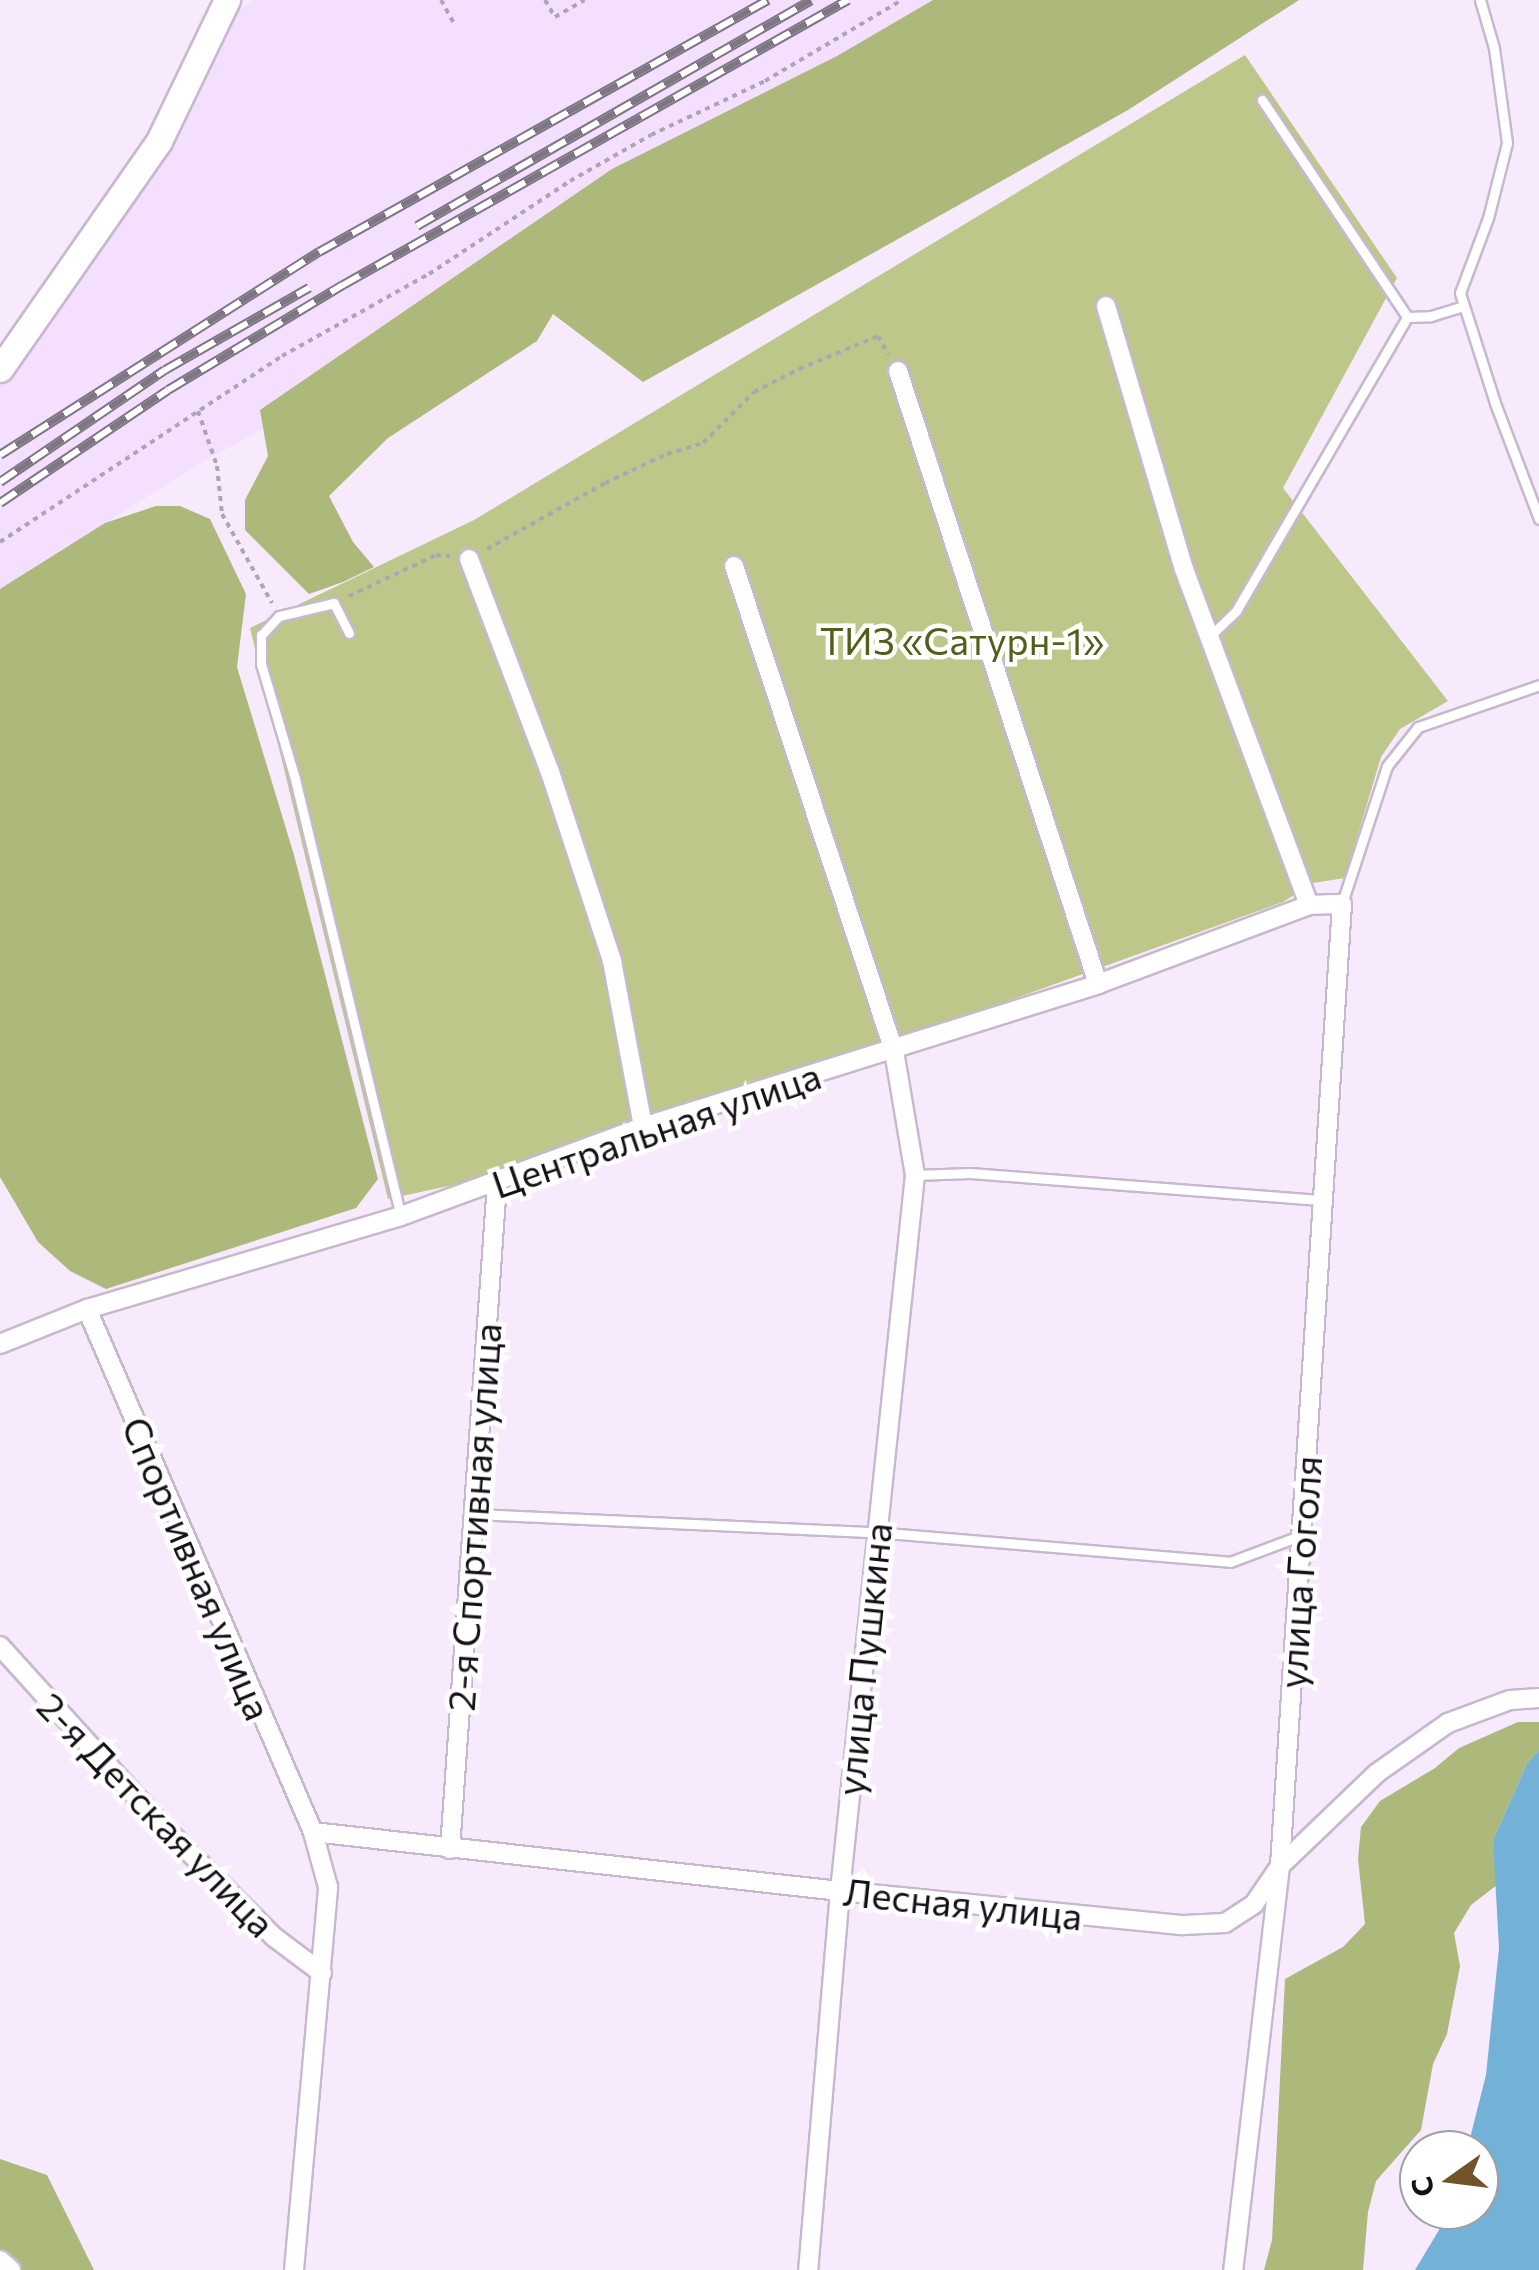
<!DOCTYPE html>
<html>
<head>
<meta charset="utf-8">
<style>
  body { margin:0 }
  #map { position:relative; width:1539px; height:2270px; overflow:hidden; background:#f7eafd; font-family:Commissioner,sans-serif }
  div>[style] { position:absolute }
  .built>* { inset:0; background:#f4e0fe }
  .green>* { inset:0; background:#bdc78a }
  .forest>* { inset:0; background:#adb87b }
  .water>* { inset:0; background:#74b1d6 }
  .path>* { height:4px; margin-top:-2px; transform-origin:0; background:repeating-linear-gradient(90deg,#aea4b3 0 5px,transparent 0 10px) }
  .roads { filter:drop-shadow(2px 0 #c8b8cf) drop-shadow(-2px 0 #c8b8cf) drop-shadow(0 2px #c8b8cf) drop-shadow(0 -2px #c8b8cf) }
  .lane>* { height:9px; margin:-4.5px; padding:0 4.5px; transform-origin:4.5px; border-radius:4.5px; background:#fff }
  .street>* { height:18px; margin:-9px; padding:0 9px; transform-origin:9px; border-radius:9px; background:#fff }
  .secondary>* { height:25px; margin:-12.5px; padding:0 12.5px; transform-origin:12.5px; border-radius:12.5px; background:#fff }
  .rail>* { height:10px; margin-top:-5px; transform-origin:0; background:repeating-linear-gradient(90deg,#fff 0 19px,#7f7683 0 38px); box-sizing:border-box; border-block:2px solid #7f7683 }
  span { translate:-50% -50%; white-space:nowrap; text-align:center; line-height:1.15; -webkit-text-stroke:9px #fff; paint-order:stroke }
  .park-label { font-size:38px; color:#555d1a }
  .street-label { font-size:38px; color:#151018 }
  .north { position:absolute; left:1399px; top:2130px; width:100px; height:100px; box-sizing:border-box; background:#fff; border:2px solid #a19fa3; border-radius:50%; rotate:256deg; font-size:28px; font-weight:700; line-height:40px; text-align:center; color:#151018 }
  .north::after { content:''; display:block; margin:auto; width:35px; height:45px; background:#735429; clip-path:polygon(50% 0,100% 100%,50% 72%,0 100%) }
</style>
</head>
<body>
<div id="map">
  <div class="built">
    <div style="clip-path:polygon(255px 0,1098px 0,613px 238px,204px 461px,0 589px,0 376px,223px 19px)"></div>
  </div>
  <div class="green">
    <div style="clip-path:polygon(1245px 55px,1397px 278px,1283px 488px,1448px 701px,1400px 729px,1381px 757px,1345px 878px,1313px 883px,1283px 902px,913px 1035px,467px 1182px,388px 1199px,250px 628px,474px 520px)"></div>
  </div>
  <div class="forest">
    <div style="clip-path:polygon(933px 0,1299px 0,1128px 110px,643px 382px,553px 314px,537px 341px,388px 438px,329px 496px,353px 542px,374px 567px,343px 582px,309px 594px,245px 530px,245px 500px,268px 456px,260px 410px,612px 169px,837px 56px)"></div>
    <div style="clip-path:polygon(156px 506px,180px 506px,210px 519px,246px 594px,237px 667px,294px 855px,378px 1179px,356px 1208px,106px 1289px,70px 1271px,38px 1242px,0 1177px,0 589px,105px 523px)"></div>
    <div style="clip-path:polygon(1518px 1722px,1539px 1722px,1539px 1750px,1527px 1764px,1493px 1840px,1497px 1885px,1471px 1905px,1454px 1933px,1460px 1966px,1447px 2034px,1433px 2064px,1421px 2130px,1376px 2181px,1368px 2212px,1363px 2270px,1264px 2270px,1272px 2240px,1285px 1979px,1343px 1947px,1365px 1924px,1358px 1859px,1361px 1827px,1380px 1801px,1435px 1768px,1459px 1748px)"></div>
    <div style="clip-path:polygon(0 2159px,47px 2175px,94px 2270px,0 2270px)"></div>
  </div>
  <div class="water">
    <div style="clip-path:polygon(1539px 1750px,1539px 2270px,1415px 2270px,1451px 2210px,1479px 2210px,1479px 2150px,1467px 2150px,1486px 2075px,1499px 1948px,1493px 1840px,1527px 1764px)"></div>
  </div>
  <div class="path">
    <div style="left:441px;top:0;width:26px;rotate:61deg"></div>
    <div style="left:545px;top:0;width:20px;rotate:60deg"></div>
    <div style="left:555px;top:17px;width:34px;rotate:-30deg"></div>
    <div style="left:198px;top:411px;width:58px;rotate:70.9deg"></div>
    <div style="left:217px;top:466px;width:48px;rotate:84.1deg"></div>
    <div style="left:222px;top:514px;width:102px;rotate:60.7deg"></div>
    <div style="left:0;top:542px;width:338px;rotate:-33.4deg"></div>
    <div style="left:282px;top:356px;width:168px;rotate:-29.2deg"></div>
    <div style="left:429px;top:274px;width:169px;rotate:-33.4deg"></div>
    <div style="left:570px;top:181px;width:93px;rotate:-29.6deg"></div>
    <div style="left:651px;top:135px;width:126px;rotate:-25.3deg"></div>
    <div style="left:765px;top:81px;width:159px;rotate:-30.6deg"></div>
    <div style="left:487px;top:549px;width:135px;rotate:-29.2deg"></div>
    <div style="left:605px;top:483px;width:68px;rotate:-25.1deg"></div>
    <div style="left:667px;top:454px;width:38px;rotate:-17deg"></div>
    <div style="left:703px;top:443px;width:72px;rotate:-45deg"></div>
    <div style="left:754px;top:392px;width:51px;rotate:-27.1deg"></div>
    <div style="left:799px;top:369px;width:86px;rotate:-22.7deg"></div>
    <div style="left:878px;top:336px;width:21px;rotate:61deg"></div>
    <div style="left:349px;top:596px;width:96px;rotate:-25.2deg"></div>
    <div style="left:436px;top:555px;width:14px;rotate:4deg"></div>
  </div>
  <div class="roads">
    <div class="lane">
      <div style="left:1480px;top:0;width:50px;rotate:73.7deg"></div>
      <div style="left:1494px;top:48px;width:96px;rotate:82.2deg"></div>
      <div style="left:1507px;top:143px;width:77px;rotate:104.2deg"></div>
      <div style="left:1488px;top:218px;width:80px;rotate:110.5deg"></div>
      <div style="left:1460px;top:293px;width:115px;rotate:72.3deg"></div>
      <div style="left:1495px;top:403px;width:124px;rotate:69.2deg"></div>
      <div style="left:1262px;top:100px;width:261px;rotate:56.2deg"></div>
      <div style="left:349px;top:633px;width:34px;rotate:-117deg"></div>
      <div style="left:334px;top:603px;width:57px;rotate:166.7deg"></div>
      <div style="left:279px;top:616px;width:26px;rotate:133deg"></div>
      <div style="left:261px;top:635px;width:29px;rotate:90deg"></div>
      <div style="left:261px;top:664px;width:120px;rotate:73.5deg"></div>
      <div style="left:295px;top:779px;width:450px;rotate:76.4deg"></div>
      <div style="left:1209px;top:637px;width:37px;rotate:-44deg"></div>
      <div style="left:1236px;top:611px;width:340px;rotate:-59.8deg"></div>
      <div style="left:1407px;top:317px;width:24px;rotate:-2deg"></div>
      <div style="left:1431px;top:316px;width:34px;rotate:-17deg"></div>
      <div style="left:1342px;top:903px;width:144px;rotate:-71.8deg"></div>
      <div style="left:1387px;top:766px;width:50px;rotate:-51.5deg"></div>
      <div style="left:1418px;top:727px;width:128px;rotate:-19.1deg"></div>
      <div style="left:915px;top:1175px;width:55px;rotate:-2.1deg"></div>
      <div style="left:970px;top:1173px;width:354px;rotate:4.4deg"></div>
      <div style="left:474px;top:1514px;width:401px;rotate:2.6deg"></div>
      <div style="left:875px;top:1532px;width:356px;rotate:4.8deg"></div>
      <div style="left:1230px;top:1562px;width:74px;rotate:-20.6deg"></div>
    </div>
    <div class="street">
      <div style="left:1106px;top:306px;width:274px;rotate:73.5deg"></div>
      <div style="left:1184px;top:569px;width:358px;rotate:69.6deg"></div>
      <div style="left:898px;top:371px;width:645px;rotate:71.93deg"></div>
      <div style="left:469px;top:559px;width:228px;rotate:69.2deg"></div>
      <div style="left:550px;top:772px;width:199px;rotate:71.8deg"></div>
      <div style="left:612px;top:961px;width:169px;rotate:79.4deg"></div>
      <div style="left:734px;top:566px;width:511px;rotate:71.74deg"></div>
      <div style="left:894px;top:1051px;width:126px;rotate:80.4deg"></div>
      <div style="left:915px;top:1175px;width:720px;rotate:95.98deg"></div>
      <div style="left:840px;top:1891px;width:380px;rotate:94.8deg"></div>
      <div style="left:87px;top:1309px;width:570px;rotate:66.63deg"></div>
      <div style="left:313px;top:1832px;width:530px;rotate:6.39deg"></div>
      <div style="left:840px;top:1891px;width:345px;rotate:5.7deg"></div>
      <div style="left:1183px;top:1925px;width:42px;rotate:-2.7deg"></div>
      <div style="left:1225px;top:1923px;width:35px;rotate:-33deg"></div>
      <div style="left:1254px;top:1904px;width:46px;rotate:-55.6deg"></div>
      <div style="left:1280px;top:1866px;width:134px;rotate:-43.8deg"></div>
      <div style="left:1377px;top:1773px;width:87px;rotate:-35.2deg"></div>
      <div style="left:1448px;top:1723px;width:66px;rotate:-20.4deg"></div>
      <div style="left:1510px;top:1700px;width:29px;rotate:-4deg"></div>
      <div style="left:0;top:1344px;width:94px;rotate:-21.9deg"></div>
      <div style="left:87px;top:1309px;width:327px;rotate:-16.5deg"></div>
      <div style="left:401px;top:1216px;width:258px;rotate:-20.2deg"></div>
      <div style="left:643px;top:1127px;width:477px;rotate:-17.4deg"></div>
      <div style="left:1098px;top:984px;width:225px;rotate:-20.5deg"></div>
      <div style="left:1309px;top:905px;width:33px;rotate:-2deg"></div>
      <div style="left:1342px;top:904px;width:964px;rotate:93.69deg"></div>
      <div style="left:1280px;top:1866px;width:407px;rotate:96.6deg"></div>
      <div style="left:0;top:1646px;width:237px;rotate:47.9deg"></div>
      <div style="left:159px;top:1822px;width:163px;rotate:45deg"></div>
      <div style="left:274px;top:1937px;width:60px;rotate:36.9deg"></div>
      <div style="left:450px;top:1849px;width:667px;rotate:-85.96deg"></div>
      <div style="left:0;top:2260px;width:15px;rotate:42deg"></div>
      <div style="left:294px;top:2270px;width:385px;rotate:-84.9deg"></div>
      <div style="left:328px;top:1887px;width:57px;rotate:-105.3deg"></div>
    </div>
    <div class="secondary">
      <div style="left:0;top:369px;width:278px;rotate:-55.1deg"></div>
      <div style="left:159px;top:141px;width:157px;rotate:-64.3deg"></div>
    </div>
  </div>
  <div class="rail">
    <div style="left:417px;top:226px;width:454px;rotate:-29.8deg"></div>
    <div style="left:0;top:455px;width:378px;rotate:-32.5deg"></div>
    <div style="left:319px;top:252px;width:515px;rotate:-29.3deg"></div>
    <div style="left:0;top:482px;width:199px;rotate:-34.2deg"></div>
    <div style="left:165px;top:370px;width:166px;rotate:-29.7deg"></div>
    <div style="left:0;top:503px;width:202px;rotate:-33.9deg"></div>
    <div style="left:168px;top:390px;width:204px;rotate:-31deg"></div>
    <div style="left:343px;top:285px;width:580px;rotate:-29.44deg"></div>
  </div>
  <div class="park-label">
    <span style="left:962px;top:640px">ТИЗ «Сатурн-1»</span>
  </div>
  <div class="street-label">
    <span style="left:656px;top:1129px;rotate:-19deg">Центральная улица</span>
    <span style="left:473px;top:1517px;rotate:-86deg">2-я Спортивная улица</span>
    <span style="left:198px;top:1568px;rotate:67deg">Спортивная улица</span>
    <span style="left:1299px;top:1572px;rotate:-86deg">улица Гоголя</span>
    <span style="left:863px;top:1659px;rotate:-84deg">улица Пушкина</span>
    <span style="left:157px;top:1814px;rotate:46deg">2-я Детская улица</span>
    <span style="left:963px;top:1903px;rotate:6deg">Лесная улица</span>
  </div>
  <div class="north">С</div>
</div>
</body>
</html>
